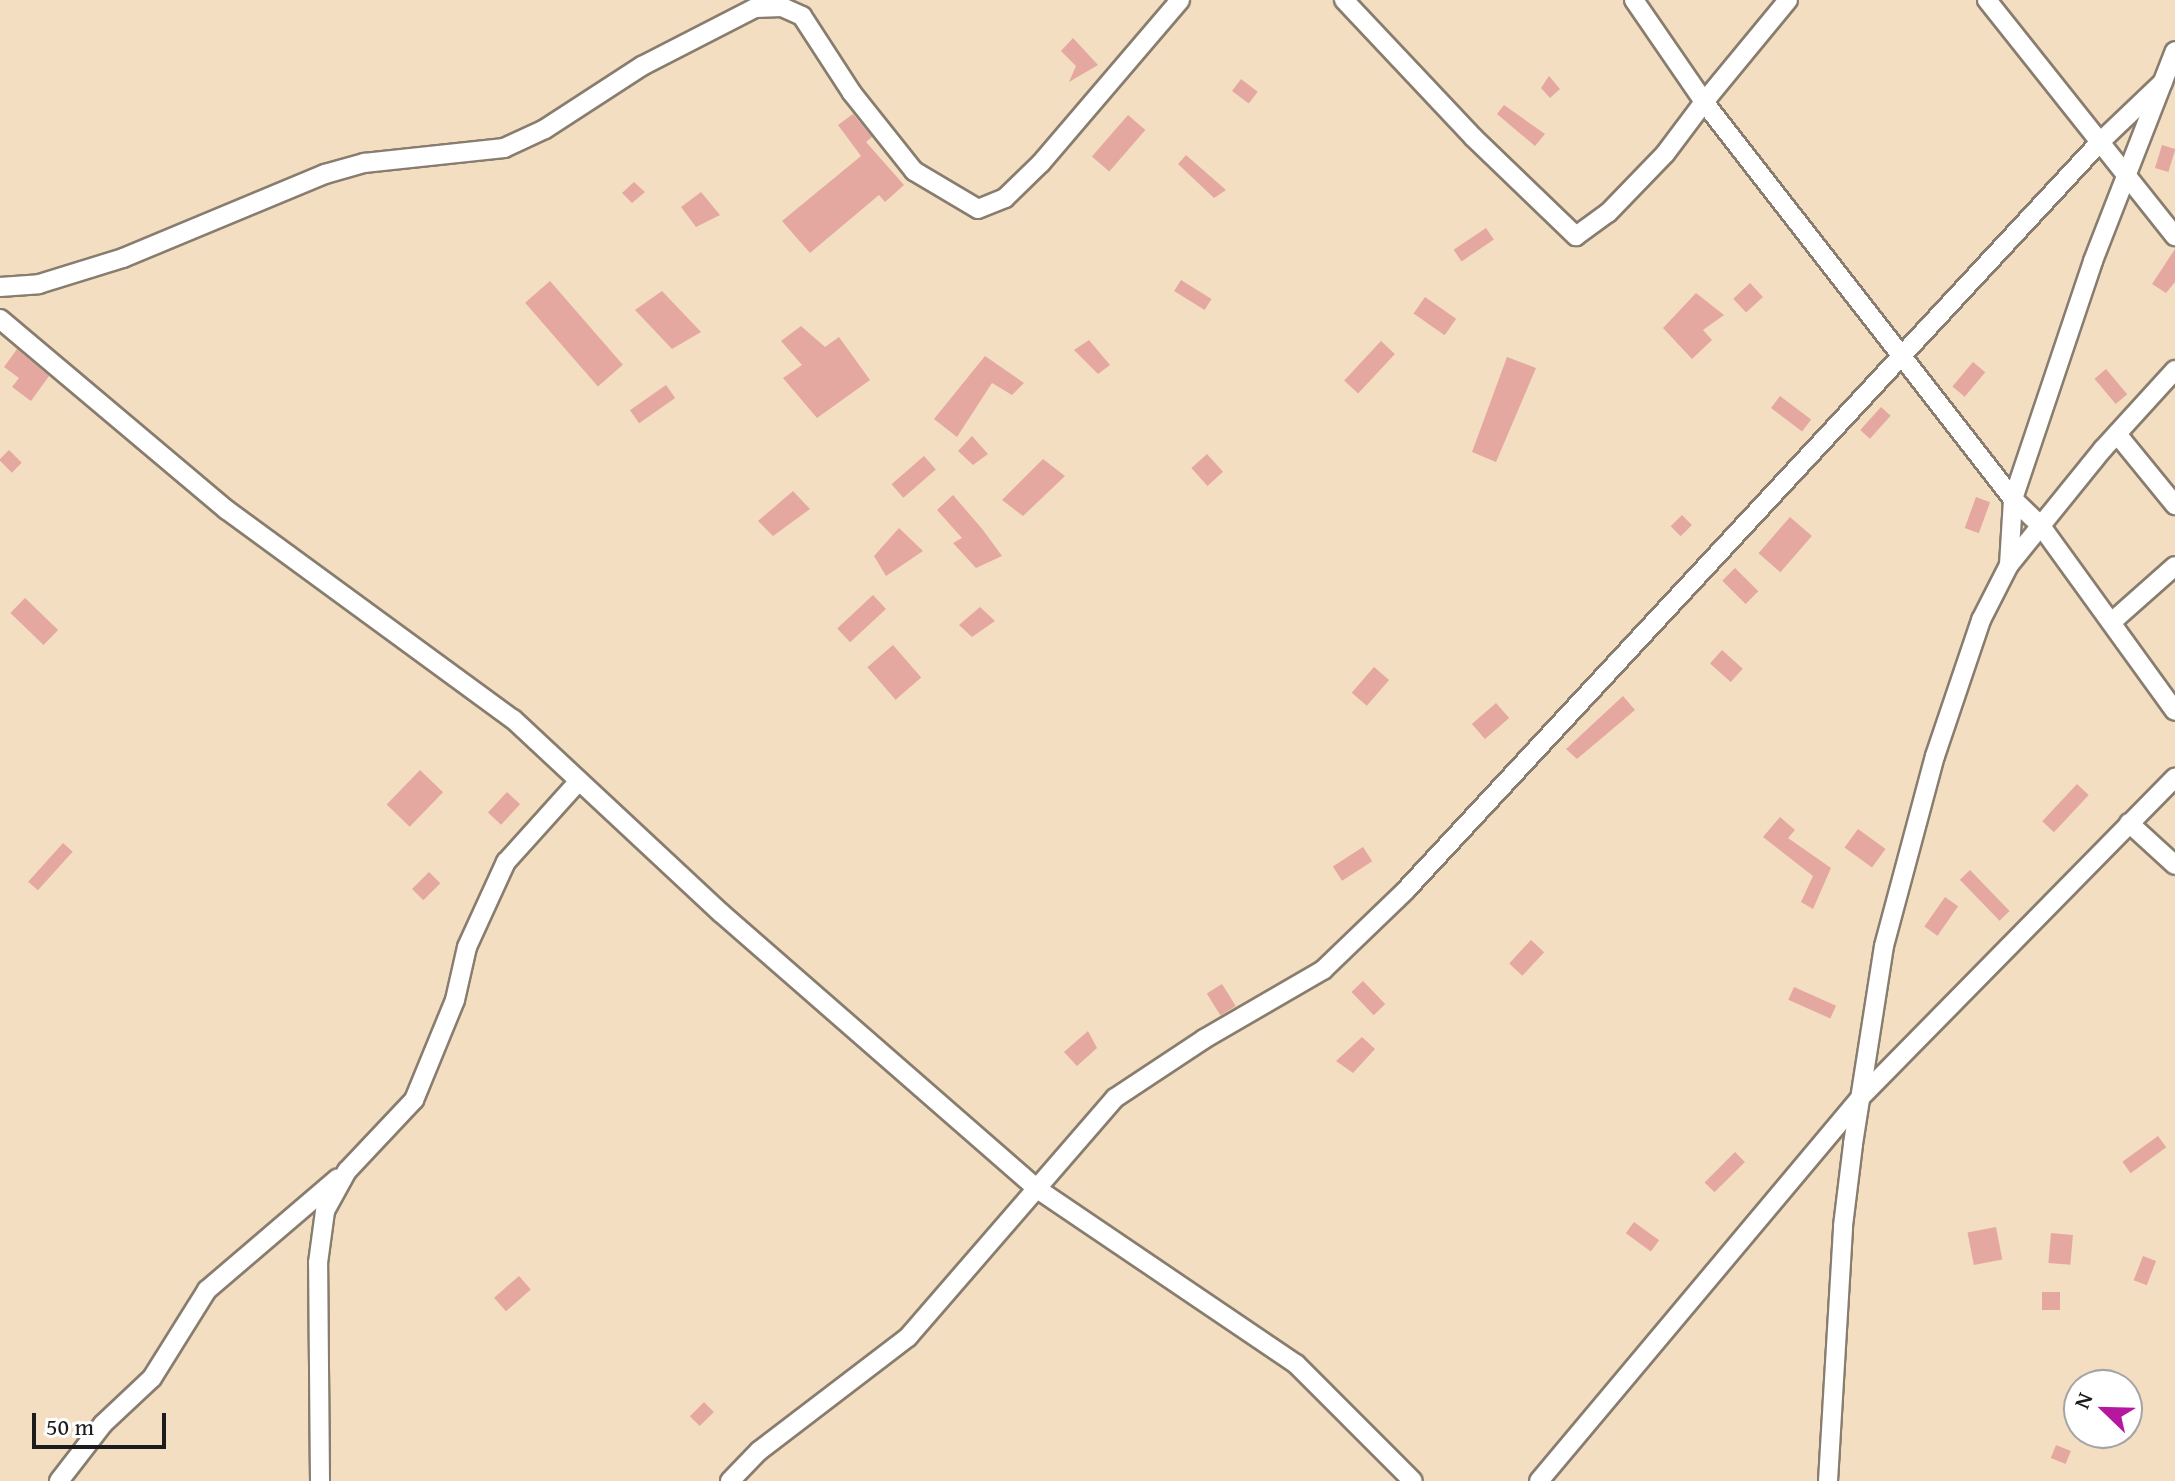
<!DOCTYPE html>
<html>
<head>
<meta charset="utf-8">
<style>
  body { margin:0 }
  #map { position:relative; width:2175px; height:1481px; overflow:hidden; background:#f3dec1; font-family:"Gentium Book Plus",serif }
  div>[style] { position:absolute }
  .building>* { inset:0; background:#e5a8a0; transform-origin:0 0 }
  .roads { filter:drop-shadow(2px 0 #887d6e) drop-shadow(-2px 0 #887d6e) drop-shadow(0 2px #887d6e) drop-shadow(0 -2px #887d6e) }
  .street>* { height:18px; margin:-9px; padding:0 9px; transform-origin:9px; border-radius:9px; background:#fff }
  span { translate:-50% -50%; white-space:nowrap; text-align:center; line-height:1.15; -webkit-text-stroke:6px #fff; paint-order:stroke }
  .north { position:absolute; left:2063px; top:1369px; width:80px; height:80px; box-sizing:border-box; background:#fff; border:2px solid #a4a4a4; border-radius:50%; rotate:293deg; font-size:22px; font-weight:700; line-height:32px; text-align:center; color:#1c1c1c }
  .north::after { content:''; display:block; margin:auto; width:28px; height:36px; background:#b5179e; clip-path:polygon(50% 0,100% 100%,50% 72%,0 100%) }
  .scale { position:absolute; left:32px; top:1413px; width:134px; height:36px; box-sizing:border-box; border:4px solid #1c1c1c; border-top:0; padding-left:10px; font-size:24px; line-height:28px; white-space:nowrap; color:#1c1c1c; -webkit-text-stroke:6px #fff; paint-order:stroke }
</style>
</head>
<body>
<div id="map">
  <div class="building">
    <div style="clip-path:polygon(1073px 38px,1098px 65px,1069px 82px,1076px 66px,1061px 51px)"></div>
    <div style="clip-path:polygon(1549px 76px,1560px 89px,1550px 98px,1541px 88px)"></div>
    <div style="left:1241px;top:79px;width:21px;height:15px;rotate:37deg"></div>
    <div style="clip-path:polygon(1504px 105px,1545px 134px,1535px 146px,1497px 114px)"></div>
    <div style="clip-path:polygon(853px 114px,872px 137px,866px 142px,904px 185px,885px 202px,879px 195px,810px 253px,782px 221px,861px 156px,838px 125px)"></div>
    <div style="left:1128px;top:115px;width:23px;height:55px;rotate:41deg"></div>
    <div style="left:2162px;top:145px;width:14px;height:24px;rotate:17deg"></div>
    <div style="clip-path:polygon(1186px 155px,1226px 190px,1214px 198px,1178px 164px)"></div>
    <div style="clip-path:polygon(634px 182px,645px 192px,632px 203px,622px 193px)"></div>
    <div style="clip-path:polygon(701px 192px,720px 215px,696px 227px,681px 207px)"></div>
    <div style="left:1486px;top:228px;width:14px;height:39px;rotate:56deg"></div>
    <div style="clip-path:polygon(2175px 249px,2175px 282px,2166px 293px,2152px 284px)"></div>
    <div style="left:1181px;top:280px;width:36px;height:13px;rotate:32deg"></div>
    <div style="left:550px;top:281px;width:111px;height:33px;rotate:49deg"></div>
    <div style="left:1750px;top:283px;width:19px;height:23px;rotate:47deg"></div>
    <div style="clip-path:polygon(662px 291px,701px 332px,672px 349px,635px 310px)"></div>
    <div style="clip-path:polygon(1696px 293px,1724px 315px,1703px 330px,1712px 340px,1692px 359px,1663px 328px)"></div>
    <div style="left:1425px;top:297px;width:38px;height:20px;rotate:35deg"></div>
    <div style="clip-path:polygon(801px 326px,825px 347px,839px 337px,870px 380px,817px 418px,783px 378px,802px 365px,781px 341px)"></div>
    <div style="clip-path:polygon(1089px 340px,1110px 365px,1098px 374px,1074px 350px)"></div>
    <div style="left:1381px;top:341px;width:19px;height:54px;rotate:43deg"></div>
    <div style="clip-path:polygon(17px 349px,49px 376px,31px 401px,12px 387px,19px 378px,4px 367px)"></div>
    <div style="clip-path:polygon(985px 356px,1024px 383px,1012px 395px,992px 383px,957px 437px,934px 419px)"></div>
    <div style="clip-path:polygon(1507px 357px,1536px 368px,1496px 462px,1472px 452px)"></div>
    <div style="left:1973px;top:362px;width:16px;height:32px;rotate:40deg"></div>
    <div style="left:2106px;top:369px;width:33px;height:15px;rotate:50deg"></div>
    <div style="left:666px;top:385px;width:16px;height:44px;rotate:55deg"></div>
    <div style="left:1780px;top:396px;width:39px;height:15px;rotate:37deg"></div>
    <div style="left:1881px;top:407px;width:13px;height:31px;rotate:42deg"></div>
    <div style="clip-path:polygon(972px 436px,988px 454px,973px 465px,958px 451px)"></div>
    <div style="left:9px;top:450px;width:18px;height:14px;rotate:45deg"></div>
    <div style="left:1207px;top:454px;width:24px;height:21px;rotate:48deg"></div>
    <div style="left:924px;top:456px;width:18px;height:43px;rotate:49deg"></div>
    <div style="clip-path:polygon(1043px 459px,1065px 476px,1023px 516px,1002px 500px)"></div>
    <div style="clip-path:polygon(793px 491px,810px 509px,773px 536px,758px 521px)"></div>
    <div style="clip-path:polygon(953px 495px,983px 530px,1002px 556px,976px 568px,953px 543px,962px 538px,937px 510px)"></div>
    <div style="left:1976px;top:497px;width:15px;height:33px;rotate:20deg"></div>
    <div style="left:1682px;top:515px;width:14px;height:16px;rotate:45deg"></div>
    <div style="left:1790px;top:517px;width:29px;height:48px;rotate:41deg"></div>
    <div style="clip-path:polygon(899px 528px,923px 551px,886px 576px,874px 556px)"></div>
    <div style="left:1735px;top:568px;width:33px;height:18px;rotate:45deg"></div>
    <div style="left:873px;top:595px;width:19px;height:49px;rotate:47deg"></div>
    <div style="left:25px;top:598px;width:46px;height:21px;rotate:44deg"></div>
    <div style="clip-path:polygon(980px 607px,995px 621px,972px 637px,959px 625px)"></div>
    <div style="left:893px;top:645px;width:43px;height:34px;rotate:49deg"></div>
    <div style="left:1722px;top:650px;width:28px;height:18px;rotate:42deg"></div>
    <div style="left:1374px;top:667px;width:20px;height:34px;rotate:41deg"></div>
    <div style="clip-path:polygon(1623px 696px,1635px 710px,1577px 759px,1566px 749px)"></div>
    <div style="left:1496px;top:703px;width:20px;height:32px;rotate:49deg"></div>
    <div style="left:420px;top:770px;width:32px;height:48px;rotate:44deg"></div>
    <div style="left:2077px;top:784px;width:16px;height:51px;rotate:43deg"></div>
    <div style="left:507px;top:792px;width:18px;height:28px;rotate:43deg"></div>
    <div style="clip-path:polygon(1780px 817px,1795px 830px,1788px 838px,1831px 868px,1813px 909px,1801px 902px,1813px 876px,1763px 837px)"></div>
    <div style="left:1858px;top:829px;width:34px;height:23px;rotate:36deg"></div>
    <div style="left:63px;top:843px;width:13px;height:52px;rotate:42deg"></div>
    <div style="left:1363px;top:847px;width:17px;height:36px;rotate:57deg"></div>
    <div style="left:1970px;top:870px;width:57px;height:14px;rotate:46deg"></div>
    <div style="left:429px;top:872px;width:16px;height:24px;rotate:45deg"></div>
    <div style="left:1945px;top:897px;width:16px;height:36px;rotate:35deg"></div>
    <div style="left:1531px;top:940px;width:18px;height:32px;rotate:43deg"></div>
    <div style="left:1363px;top:981px;width:32px;height:16px;rotate:46deg"></div>
    <div style="left:1222px;top:984px;width:26px;height:18px;rotate:58deg"></div>
    <div style="left:1794px;top:987px;width:46px;height:14px;rotate:24deg"></div>
    <div style="clip-path:polygon(1088px 1031px,1097px 1048px,1077px 1066px,1064px 1052px)"></div>
    <div style="clip-path:polygon(1362px 1037px,1375px 1049px,1353px 1073px,1336px 1061px)"></div>
    <div style="left:2158px;top:1136px;width:14px;height:44px;rotate:54deg"></div>
    <div style="left:1735px;top:1152px;width:14px;height:43px;rotate:45deg"></div>
    <div style="left:1634px;top:1222px;width:31px;height:14px;rotate:36deg"></div>
    <div style="left:1996px;top:1227px;width:33px;height:29px;rotate:79deg"></div>
    <div style="left:2051px;top:1233px;width:22px;height:30px;rotate:5deg"></div>
    <div style="left:2143px;top:1256px;width:14px;height:26px;rotate:21deg"></div>
    <div style="left:519px;top:1276px;width:18px;height:33px;rotate:49deg"></div>
    <div style="left:2042px;top:1292px;width:18px;height:18px"></div>
    <div style="left:704px;top:1402px;width:14px;height:20px;rotate:45deg"></div>
    <div style="left:2056px;top:1445px;width:16px;height:14px;rotate:22deg"></div>
  </div>
  <div class="roads">
    <div class="street">
      <div style="left:1344px;top:0;width:188px;rotate:46.7deg"></div>
      <div style="left:1473px;top:137px;width:143px;rotate:43.9deg"></div>
      <div style="left:1576px;top:236px;width:39px;rotate:-36deg"></div>
      <div style="left:1608px;top:213px;width:82px;rotate:-46deg"></div>
      <div style="left:1665px;top:154px;width:65px;rotate:-53.1deg"></div>
      <div style="left:1704px;top:102px;width:503px;rotate:52.11deg"></div>
      <div style="left:2013px;top:499px;width:39px;rotate:44deg"></div>
      <div style="left:2041px;top:526px;width:228px;rotate:54.1deg"></div>
      <div style="left:1634px;top:0;width:124px;rotate:55.5deg"></div>
      <div style="left:1704px;top:102px;width:132px;rotate:-50.5deg"></div>
      <div style="left:1987px;top:0;width:302px;rotate:51.5deg"></div>
      <div style="left:0;top:287px;width:39px;rotate:-4deg"></div>
      <div style="left:39px;top:284px;width:88px;rotate:-17.2deg"></div>
      <div style="left:123px;top:258px;width:219px;rotate:-22.6deg"></div>
      <div style="left:325px;top:174px;width:41px;rotate:-15.8deg"></div>
      <div style="left:364px;top:163px;width:141px;rotate:-6.1deg"></div>
      <div style="left:504px;top:148px;width:45px;rotate:-24.9deg"></div>
      <div style="left:545px;top:129px;width:116px;rotate:-33deg"></div>
      <div style="left:642px;top:66px;width:127px;rotate:-27.2deg"></div>
      <div style="left:755px;top:8px;width:27px;rotate:-2deg"></div>
      <div style="left:782px;top:7px;width:22px;rotate:24deg"></div>
      <div style="left:802px;top:16px;width:92px;rotate:57deg"></div>
      <div style="left:852px;top:93px;width:100px;rotate:51.5deg"></div>
      <div style="left:914px;top:171px;width:74px;rotate:30.7deg"></div>
      <div style="left:978px;top:209px;width:29px;rotate:-22deg"></div>
      <div style="left:1005px;top:198px;width:50px;rotate:-44.2deg"></div>
      <div style="left:1041px;top:163px;width:214px;rotate:-49.5deg"></div>
      <div style="left:0;top:319px;width:297px;rotate:40.1deg"></div>
      <div style="left:227px;top:510px;width:354px;rotate:36.2deg"></div>
      <div style="left:513px;top:719px;width:284px;rotate:43deg"></div>
      <div style="left:721px;top:913px;width:418px;rotate:41.1deg"></div>
      <div style="left:1036px;top:1188px;width:314px;rotate:34.1deg"></div>
      <div style="left:1296px;top:1364px;width:165px;rotate:45deg"></div>
      <div style="left:2117px;top:434px;width:92px;rotate:50.8deg"></div>
      <div style="left:2009px;top:565px;width:66px;rotate:-86.5deg"></div>
      <div style="left:2013px;top:499px;width:251px;rotate:-71.4deg"></div>
      <div style="left:2093px;top:261px;width:225px;rotate:-68.7deg"></div>
      <div style="left:2114px;top:620px;width:81px;rotate:-41.5deg"></div>
      <div style="left:2129px;top:823px;width:62px;rotate:42.4deg"></div>
      <div style="left:59px;top:1481px;width:72px;rotate:-52.3deg"></div>
      <div style="left:103px;top:1424px;width:67px;rotate:-43.2deg"></div>
      <div style="left:152px;top:1378px;width:104px;rotate:-58deg"></div>
      <div style="left:207px;top:1290px;width:172px;rotate:-40.5deg"></div>
      <div style="left:320px;top:1481px;width:218px;rotate:-90.5deg"></div>
      <div style="left:318px;top:1263px;width:52px;rotate:-82.3deg"></div>
      <div style="left:325px;top:1211px;width:46px;rotate:-61.2deg"></div>
      <div style="left:347px;top:1171px;width:98px;rotate:-46.7deg"></div>
      <div style="left:414px;top:1100px;width:108px;rotate:-67.7deg"></div>
      <div style="left:455px;top:1000px;width:54px;rotate:-77.2deg"></div>
      <div style="left:467px;top:947px;width:94px;rotate:-65.4deg"></div>
      <div style="left:506px;top:862px;width:109px;rotate:-48deg"></div>
      <div style="left:730px;top:1481px;width:42px;rotate:-46deg"></div>
      <div style="left:759px;top:1451px;width:188px;rotate:-37.4deg"></div>
      <div style="left:908px;top:1337px;width:316px;rotate:-49.1deg"></div>
      <div style="left:1115px;top:1098px;width:107px;rotate:-33.5deg"></div>
      <div style="left:1204px;top:1039px;width:138px;rotate:-30.1deg"></div>
      <div style="left:1323px;top:970px;width:114px;rotate:-43.9deg"></div>
      <div style="left:1405px;top:891px;width:1022px;rotate:-47.14deg"></div>
      <div style="left:2100px;top:142px;width:87px;rotate:-43.6deg"></div>
      <div style="left:1539px;top:1481px;width:501px;rotate:-50.02deg"></div>
      <div style="left:1861px;top:1097px;width:448px;rotate:-45.5deg"></div>
      <div style="left:1828px;top:1481px;width:255px;rotate:-86.6deg"></div>
      <div style="left:1843px;top:1226px;width:83px;rotate:-83deg"></div>
      <div style="left:1853px;top:1144px;width:200px;rotate:-81.1deg"></div>
      <div style="left:1884px;top:946px;width:197px;rotate:-75deg"></div>
      <div style="left:1935px;top:756px;width:144px;rotate:-71.3deg"></div>
      <div style="left:1981px;top:620px;width:62px;rotate:-63deg"></div>
      <div style="left:2009px;top:565px;width:149px;rotate:-51deg"></div>
      <div style="left:2103px;top:449px;width:107px;rotate:-47.7deg"></div>
    </div>
  </div>
  <div class="north">N</div>
  <div class="scale">50 m</div>
</div>
</body>
</html>
